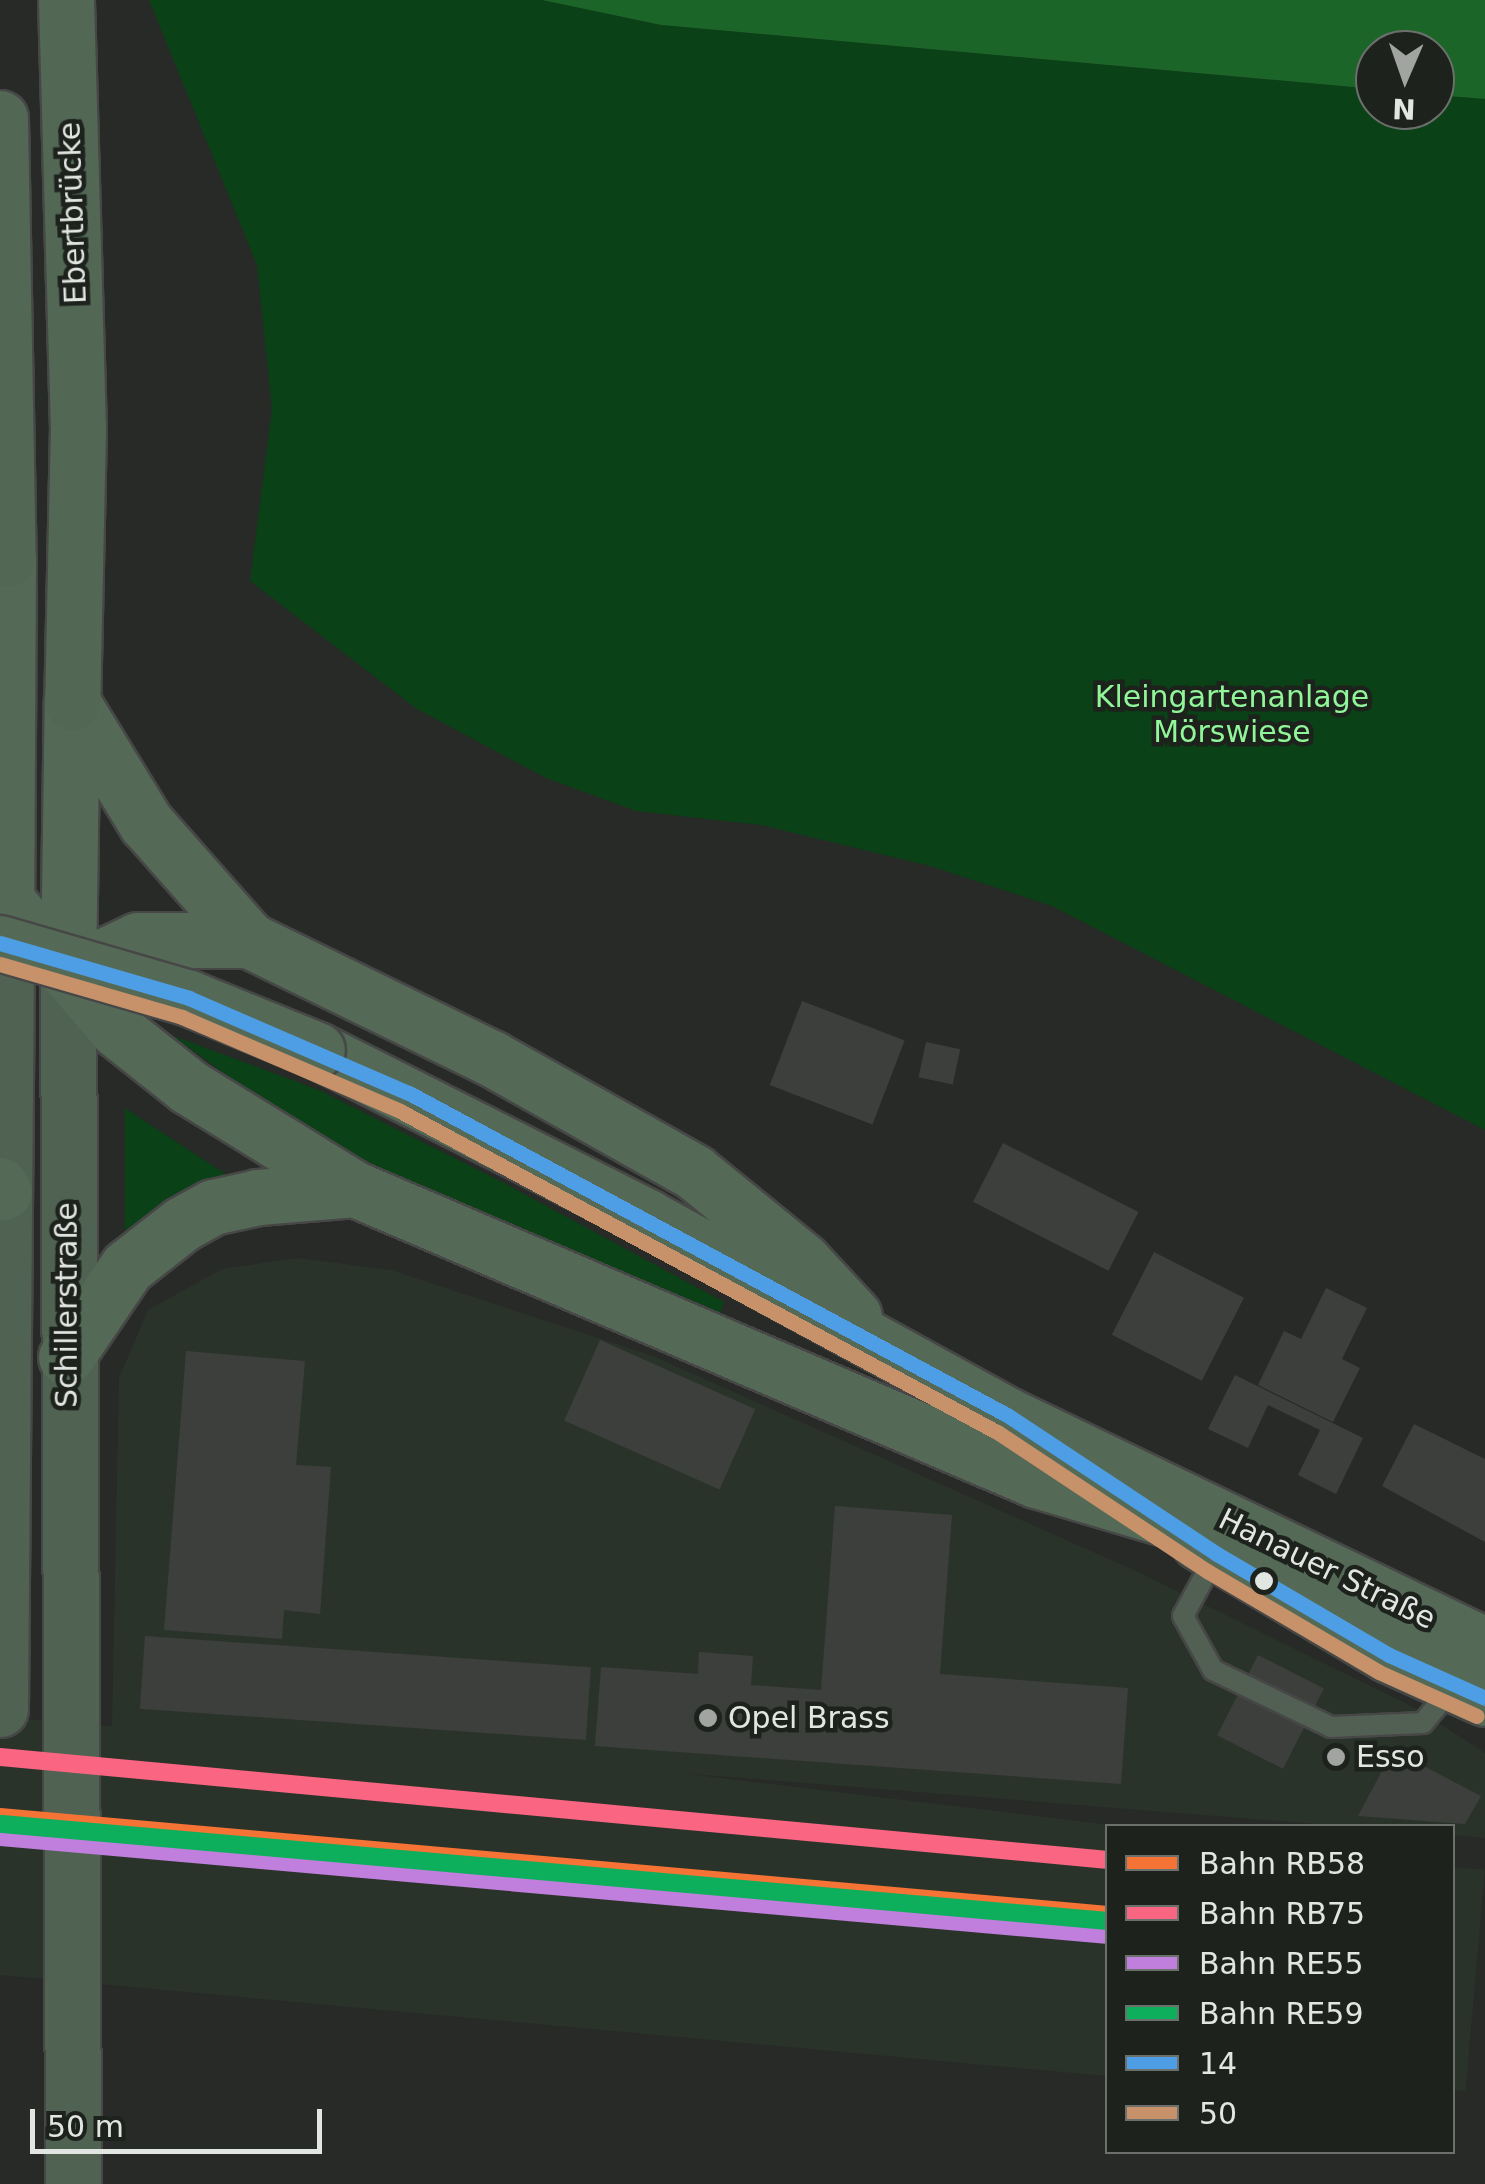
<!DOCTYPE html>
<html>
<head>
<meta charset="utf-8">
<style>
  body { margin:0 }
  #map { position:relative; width:1485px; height:2184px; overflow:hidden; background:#272a27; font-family:"DejaVu Sans",sans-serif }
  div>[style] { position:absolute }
  .built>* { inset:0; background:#2a332a; transform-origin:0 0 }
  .green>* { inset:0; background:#0a4116 }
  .water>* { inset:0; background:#1a6527 }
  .building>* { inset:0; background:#3d3f3d; transform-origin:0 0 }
  .roads { filter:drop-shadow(2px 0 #464746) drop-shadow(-2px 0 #464746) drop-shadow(0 2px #464746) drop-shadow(0 -2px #464746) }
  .service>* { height:20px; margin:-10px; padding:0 10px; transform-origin:10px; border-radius:10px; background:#525f53 }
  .secondary>* { height:55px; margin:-27.5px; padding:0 27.5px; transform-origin:27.5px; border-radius:27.5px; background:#506252 }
  .primary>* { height:55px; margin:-27.5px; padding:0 27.5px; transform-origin:27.5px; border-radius:27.5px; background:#546a57 }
  .trunk>* { height:55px; margin:-27.5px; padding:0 27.5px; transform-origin:27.5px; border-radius:27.5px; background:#526855 }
  .bridges { filter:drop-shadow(2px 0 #464746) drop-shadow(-2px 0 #464746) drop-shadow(0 2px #464746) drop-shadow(0 -2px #464746) }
  .primary-bridge>* { height:55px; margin:-27.5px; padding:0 27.5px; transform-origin:27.5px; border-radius:27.5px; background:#546a57 }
  .bus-1>* { height:15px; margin:-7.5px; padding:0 7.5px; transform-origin:7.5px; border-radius:7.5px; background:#4d9ee5 }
  .bus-2>* { height:15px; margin:-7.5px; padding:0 7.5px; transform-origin:7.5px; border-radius:7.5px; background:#c7916a }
  .rail-1>* { height:18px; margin:-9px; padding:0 9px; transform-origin:9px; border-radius:9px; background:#f57335 }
  .rail-2>* { height:18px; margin:-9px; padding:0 9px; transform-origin:9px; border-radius:9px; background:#fa6682 }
  .rail-3>* { height:18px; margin:-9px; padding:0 9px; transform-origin:9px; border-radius:9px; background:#c07fdc }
  .rail-4>* { height:18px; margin:-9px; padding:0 9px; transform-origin:9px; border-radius:9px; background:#0daf5c }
  .dots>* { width:28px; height:28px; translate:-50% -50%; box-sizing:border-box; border:5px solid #1d221d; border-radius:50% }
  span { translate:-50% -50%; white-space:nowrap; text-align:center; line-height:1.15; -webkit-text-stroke:9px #1d221d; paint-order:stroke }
  .street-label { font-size:30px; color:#e2e6e2 }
  .park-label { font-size:30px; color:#91f699 }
  .poi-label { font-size:30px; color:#e2e6e2 }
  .left { translate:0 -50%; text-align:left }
  .legend { position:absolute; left:1105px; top:1824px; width:350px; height:330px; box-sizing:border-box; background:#1d221d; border:2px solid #6c706c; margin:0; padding:12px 18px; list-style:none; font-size:30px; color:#e2e6e2 }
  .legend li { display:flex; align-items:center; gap:20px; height:50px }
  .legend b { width:50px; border:2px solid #6c706c }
  .north { position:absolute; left:1355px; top:30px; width:100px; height:100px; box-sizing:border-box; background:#1d221d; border:2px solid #6c706c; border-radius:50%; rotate:182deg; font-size:28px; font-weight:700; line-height:40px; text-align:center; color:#e2e6e2 }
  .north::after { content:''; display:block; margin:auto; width:35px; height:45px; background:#a1a4a1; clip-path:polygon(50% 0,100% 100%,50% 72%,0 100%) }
  .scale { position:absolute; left:30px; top:2109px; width:292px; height:45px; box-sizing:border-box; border:5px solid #e2e6e2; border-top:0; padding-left:12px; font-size:30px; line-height:35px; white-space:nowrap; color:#e2e6e2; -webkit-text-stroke:8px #1d221d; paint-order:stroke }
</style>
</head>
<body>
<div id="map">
  <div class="built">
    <div style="clip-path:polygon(298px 1258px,391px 1270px,653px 1356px,1138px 1572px,1419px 1710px,1485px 1753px,1485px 1838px,1453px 1835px,1452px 1826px,1342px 1826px,680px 1773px,1119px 1826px,1108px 1826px,1107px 2076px,0 1975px,0 1717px,112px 1726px,119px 1378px,148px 1310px,222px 1269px)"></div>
    <div style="left:1453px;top:1867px;width:32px;height:222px;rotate:5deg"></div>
  </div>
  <div class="green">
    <div style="clip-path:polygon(149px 0,542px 0,661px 25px,1375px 89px,1375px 110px,1435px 110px,1435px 95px,1485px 99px,1485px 1130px,1052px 906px,930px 866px,761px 825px,636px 811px,546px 778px,417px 709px,250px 581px,272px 409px,257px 265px)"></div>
    <div style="clip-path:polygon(171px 1035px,319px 1090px,504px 1183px,724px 1302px,716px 1326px,327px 1147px)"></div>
    <div style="clip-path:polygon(125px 1108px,233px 1179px,125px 1231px)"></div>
  </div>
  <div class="water">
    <div style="clip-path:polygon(542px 0,1485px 0,1485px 99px,1435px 95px,1435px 50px,1375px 50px,1375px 89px,661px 25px)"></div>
  </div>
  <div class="building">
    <div style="left:802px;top:1001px;width:110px;height:90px;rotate:21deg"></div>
    <div style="left:926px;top:1042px;width:35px;height:36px;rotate:12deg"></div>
    <div style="left:1003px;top:1143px;width:152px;height:66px;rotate:27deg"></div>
    <div style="left:1154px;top:1252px;width:101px;height:93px;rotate:27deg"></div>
    <div style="clip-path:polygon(1326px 1288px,1367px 1308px,1342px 1359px,1360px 1368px,1333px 1422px,1258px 1385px,1284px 1331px,1301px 1339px)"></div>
    <div style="left:600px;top:1340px;width:170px;height:88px;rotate:24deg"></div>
    <div style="clip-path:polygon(186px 1351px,305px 1361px,296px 1465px,331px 1467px,320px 1614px,284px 1610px,282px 1639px,164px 1630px)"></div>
    <div style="clip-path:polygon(1235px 1375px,1363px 1438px,1336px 1494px,1298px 1475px,1320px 1430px,1268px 1405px,1248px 1448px,1208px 1429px)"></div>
    <div style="clip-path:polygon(1414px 1424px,1485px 1459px,1485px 1542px,1382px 1486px)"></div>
    <div style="clip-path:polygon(835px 1506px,952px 1515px,940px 1674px,1128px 1688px,1121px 1784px,595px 1746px,601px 1667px,698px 1674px,699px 1652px,753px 1656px,751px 1685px,821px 1690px)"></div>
    <div style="left:145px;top:1636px;width:447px;height:73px;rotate:4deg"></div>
    <div style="left:1258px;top:1655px;width:74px;height:90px;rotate:27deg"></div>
    <div style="clip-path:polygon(1393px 1750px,1481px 1796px,1465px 1824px,1358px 1816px)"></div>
  </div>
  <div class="roads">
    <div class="service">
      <div style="left:1216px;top:1555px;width:69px;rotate:118.4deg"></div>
      <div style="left:1183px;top:1616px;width:62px;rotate:60.9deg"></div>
      <div style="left:1213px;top:1670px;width:131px;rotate:25.8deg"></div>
      <div style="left:1331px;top:1727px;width:92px;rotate:-2.5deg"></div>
      <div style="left:1423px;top:1723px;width:47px;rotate:-50.2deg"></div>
    </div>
    <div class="secondary">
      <div style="left:68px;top:973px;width:1211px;rotate:89.76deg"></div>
      <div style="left:0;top:1709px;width:744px;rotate:-89.54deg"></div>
    </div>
    <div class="primary">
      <div style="left:72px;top:702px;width:142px;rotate:58.6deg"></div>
      <div style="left:146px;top:823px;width:156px;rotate:48.6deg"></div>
      <div style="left:249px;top:940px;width:269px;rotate:26deg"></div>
      <div style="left:491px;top:1058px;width:233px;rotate:29.3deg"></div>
      <div style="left:694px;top:1172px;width:139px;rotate:39.2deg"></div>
      <div style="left:802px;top:1260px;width:76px;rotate:47.1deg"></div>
      <div style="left:6px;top:900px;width:171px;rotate:49.5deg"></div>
      <div style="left:117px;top:1030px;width:92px;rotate:38.4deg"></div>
      <div style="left:189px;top:1087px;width:195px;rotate:31.6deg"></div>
      <div style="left:355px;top:1189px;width:741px;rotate:23.14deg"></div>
      <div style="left:1036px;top:1480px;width:131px;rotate:16.4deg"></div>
      <div style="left:6px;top:937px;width:379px;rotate:-89.7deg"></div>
      <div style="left:68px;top:973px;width:271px;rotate:-89.2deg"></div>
      <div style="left:68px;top:973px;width:77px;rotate:-25.2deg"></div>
      <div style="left:138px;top:940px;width:111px"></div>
      <div style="left:317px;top:1050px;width:370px;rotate:26.8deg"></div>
      <div style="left:647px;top:1217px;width:411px;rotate:28.8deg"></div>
      <div style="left:1007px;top:1415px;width:530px;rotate:25.7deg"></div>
      <div style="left:0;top:1185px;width:8px;rotate:60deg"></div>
      <div style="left:66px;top:1357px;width:109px;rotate:-55.9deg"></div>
      <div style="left:127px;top:1267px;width:70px;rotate:-38deg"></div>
      <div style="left:182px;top:1224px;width:35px;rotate:-29deg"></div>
      <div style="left:213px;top:1207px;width:46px;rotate:-12.5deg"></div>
      <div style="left:258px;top:1197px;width:97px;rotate:-4.7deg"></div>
      <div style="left:1199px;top:1542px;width:221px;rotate:30.7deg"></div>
      <div style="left:1389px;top:1655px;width:105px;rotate:24.1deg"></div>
    </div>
    <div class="trunk">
      <div style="left:66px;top:0;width:426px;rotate:88.4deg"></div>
      <div style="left:78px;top:426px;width:276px;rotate:91.2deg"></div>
      <div style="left:0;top:118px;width:440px;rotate:89deg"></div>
    </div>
  </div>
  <div class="bridges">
    <div class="primary-bridge">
      <div style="left:0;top:943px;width:197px;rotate:16.2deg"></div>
      <div style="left:189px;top:998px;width:138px;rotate:22.1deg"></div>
    </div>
  </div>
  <div class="bus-1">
    <div style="left:0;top:943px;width:197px;rotate:16.2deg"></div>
    <div style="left:189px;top:998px;width:240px;rotate:23.4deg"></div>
    <div style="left:409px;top:1093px;width:679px;rotate:28.3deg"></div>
    <div style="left:1007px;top:1415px;width:252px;rotate:33.5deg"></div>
    <div style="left:1217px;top:1554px;width:199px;rotate:30.4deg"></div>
    <div style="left:1389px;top:1655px;width:105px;rotate:24.1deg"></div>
  </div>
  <div class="bus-2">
    <div style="left:0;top:964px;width:190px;rotate:16.2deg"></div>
    <div style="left:182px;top:1017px;width:237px;rotate:23.3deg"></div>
    <div style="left:400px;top:1111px;width:678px;rotate:28.27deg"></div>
    <div style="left:997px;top:1432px;width:252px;rotate:33.5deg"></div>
    <div style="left:1207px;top:1571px;width:199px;rotate:30.4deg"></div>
    <div style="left:1379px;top:1672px;width:107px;rotate:24.2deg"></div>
  </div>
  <div class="rail-1">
    <div style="left:0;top:1817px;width:1112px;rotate:5.05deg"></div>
  </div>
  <div class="rail-2">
    <div style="left:0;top:1757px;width:1113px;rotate:5.31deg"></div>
  </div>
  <div class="rail-3">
    <div style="left:0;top:1837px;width:1110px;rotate:5.06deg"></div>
  </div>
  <div class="rail-4">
    <div style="left:2px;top:1824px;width:1110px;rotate:5.01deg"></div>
  </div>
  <div class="dots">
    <div style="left:1264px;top:1581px;background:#e2e6e2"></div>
    <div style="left:708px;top:1718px;background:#a1a4a1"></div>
    <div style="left:1336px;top:1757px;background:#a1a4a1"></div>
  </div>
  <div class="street-label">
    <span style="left:73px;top:213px;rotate:-92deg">Ebertbrücke</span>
    <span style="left:67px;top:1305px;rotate:-90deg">Schillerstraße</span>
    <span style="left:1327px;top:1569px;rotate:26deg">Hanauer Straße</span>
  </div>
  <div class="park-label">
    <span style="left:1232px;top:714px">Kleingartenanlage<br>Mörswiese</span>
  </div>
  <div class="poi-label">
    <span class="left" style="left:728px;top:1718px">Opel Brass</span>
    <span class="left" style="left:1356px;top:1757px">Esso</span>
  </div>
  <ul class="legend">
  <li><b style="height:12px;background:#f57335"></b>Bahn RB58</li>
  <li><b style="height:12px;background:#fa6682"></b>Bahn RB75</li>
  <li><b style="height:12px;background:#c07fdc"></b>Bahn RE55</li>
  <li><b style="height:12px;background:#0daf5c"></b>Bahn RE59</li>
  <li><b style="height:12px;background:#4d9ee5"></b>14</li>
  <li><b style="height:12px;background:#c7916a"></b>50</li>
  </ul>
  <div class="north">N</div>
  <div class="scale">50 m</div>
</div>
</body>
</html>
